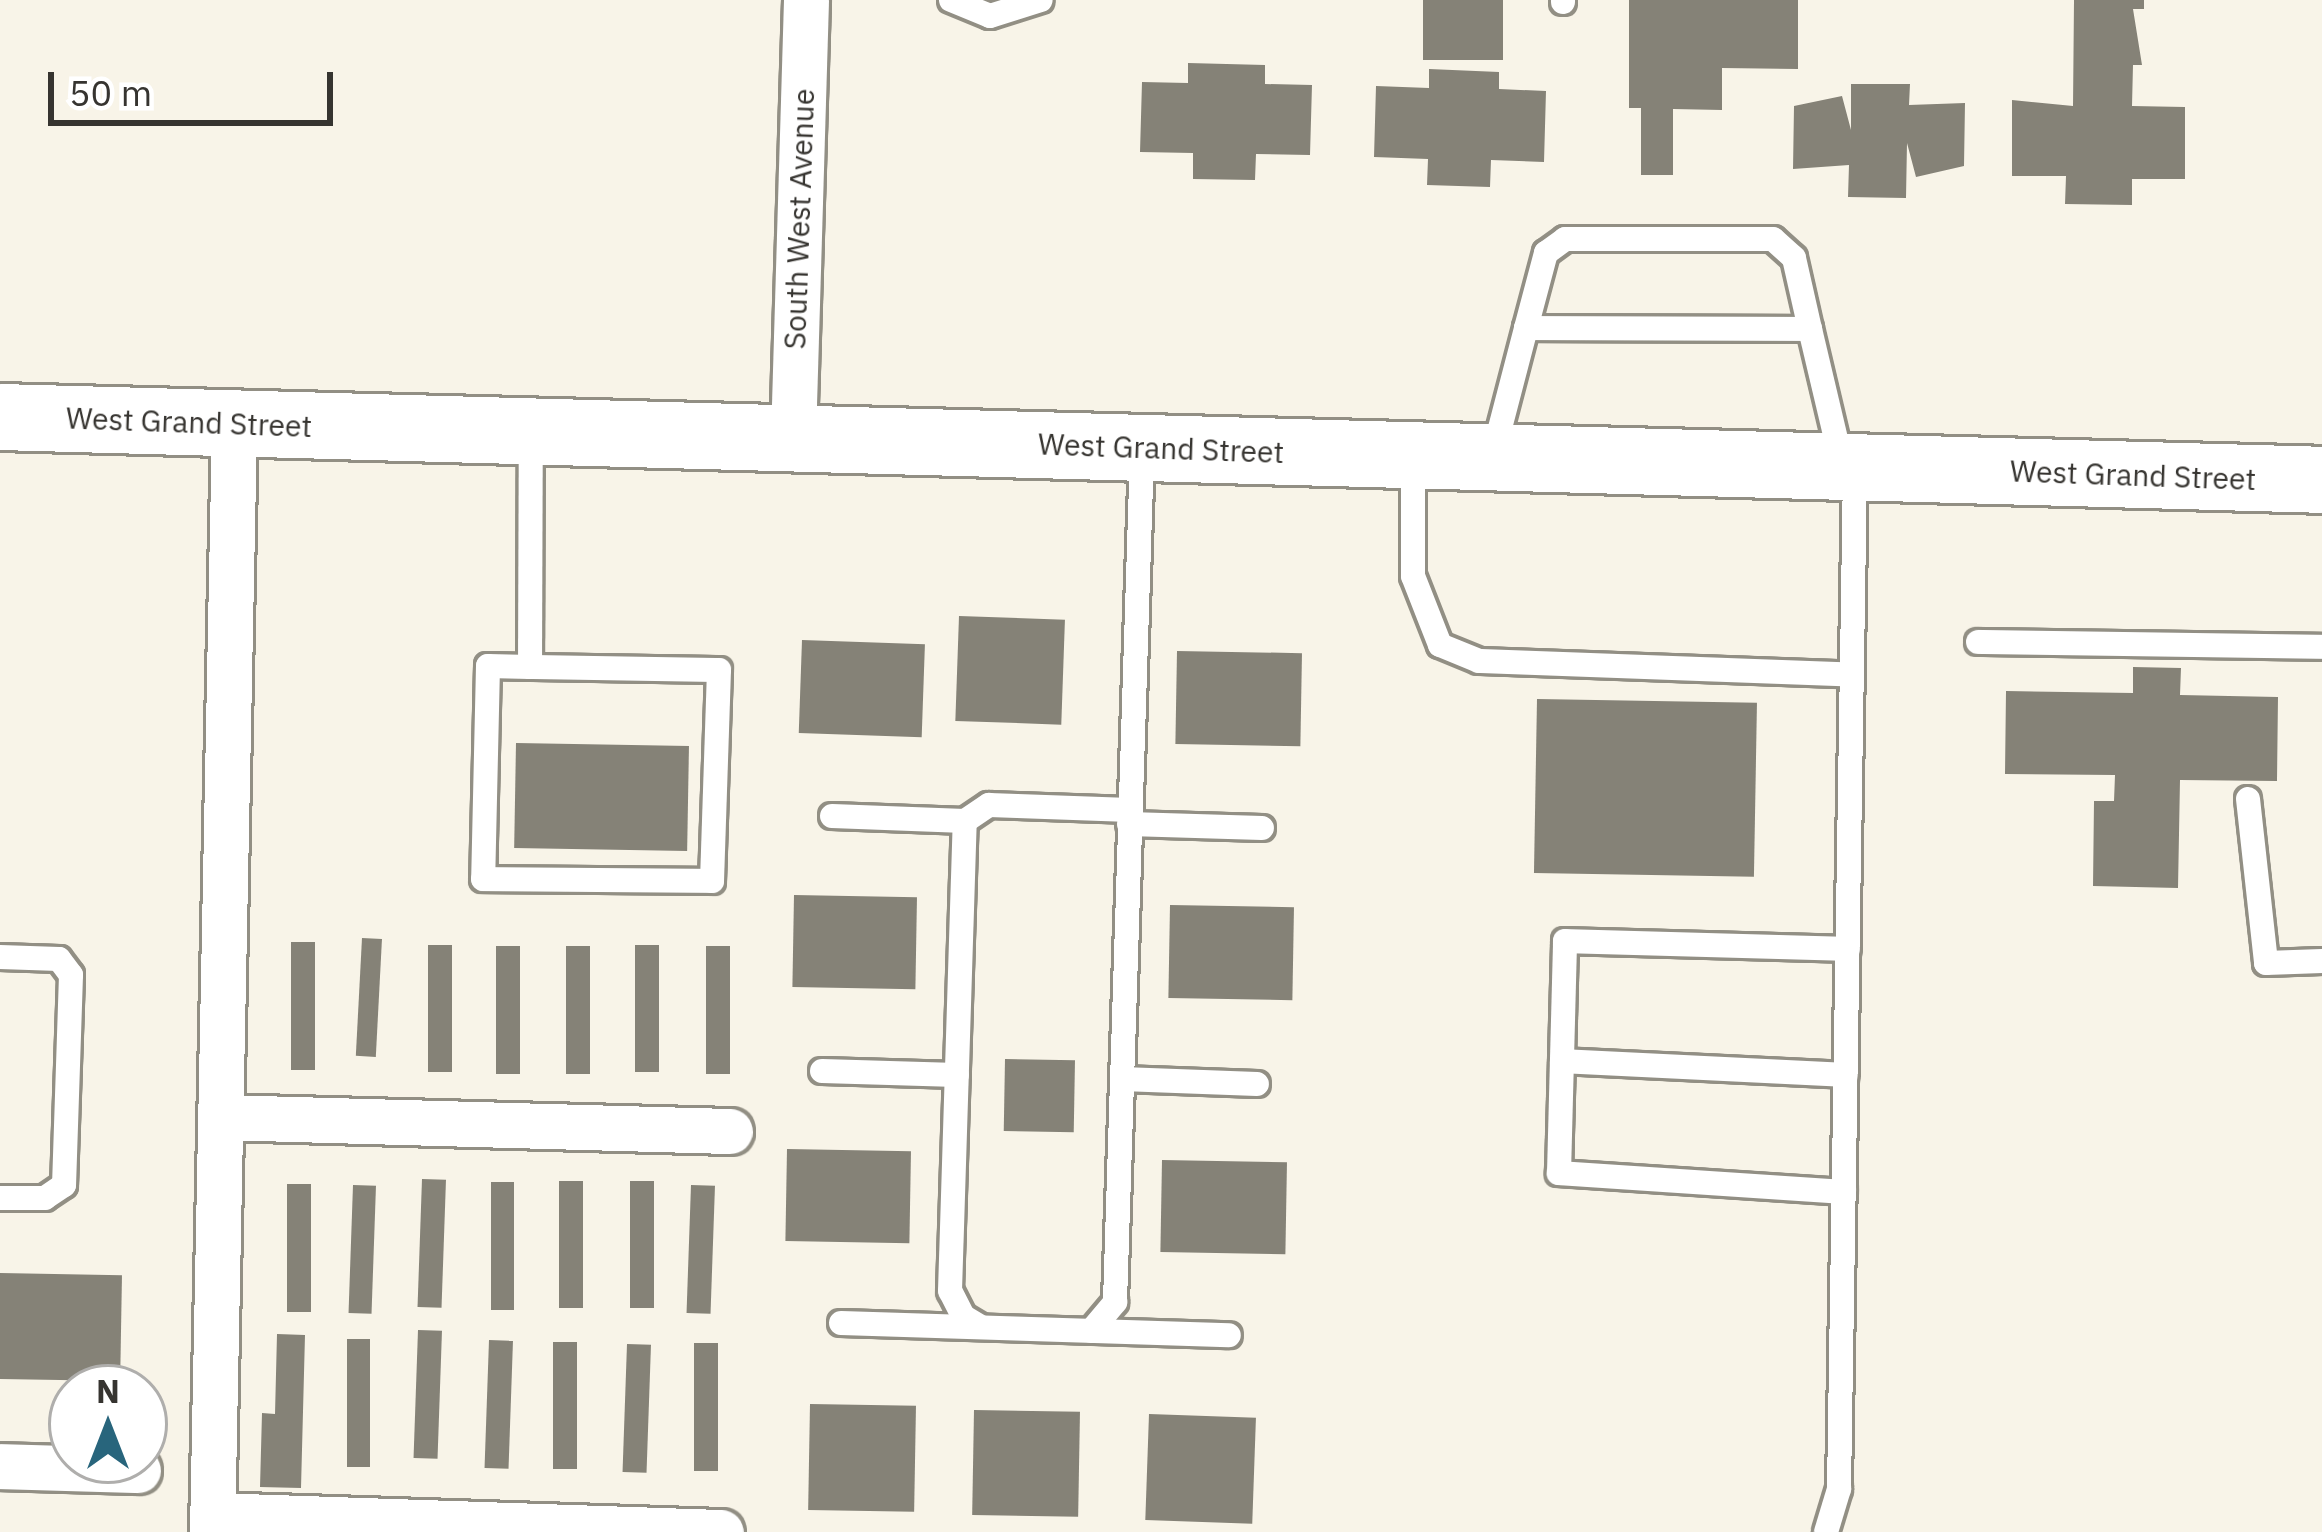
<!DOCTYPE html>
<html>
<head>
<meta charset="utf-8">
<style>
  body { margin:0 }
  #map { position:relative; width:2322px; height:1532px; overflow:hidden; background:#f8f4e8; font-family:"IBM Plex Sans",sans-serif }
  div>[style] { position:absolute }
  .building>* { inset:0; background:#858277; transform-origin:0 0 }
  .roads { filter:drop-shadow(3px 0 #928f84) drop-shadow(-3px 0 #928f84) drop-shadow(0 3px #928f84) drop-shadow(0 -3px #928f84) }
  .lane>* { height:24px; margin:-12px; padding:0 12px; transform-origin:12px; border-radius:12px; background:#fff }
  .street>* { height:45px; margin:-22.5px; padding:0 22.5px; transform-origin:22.5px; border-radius:22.5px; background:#fff }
  .secondary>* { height:66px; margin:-33px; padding:0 33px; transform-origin:33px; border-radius:33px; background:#fff }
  span { translate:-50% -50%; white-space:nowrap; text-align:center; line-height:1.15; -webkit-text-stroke:9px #fff; paint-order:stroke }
  .street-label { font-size:30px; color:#363430 }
  .north { position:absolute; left:48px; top:1364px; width:120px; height:120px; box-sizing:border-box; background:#fff; border:3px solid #afaeac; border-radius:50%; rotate:0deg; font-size:33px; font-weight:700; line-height:48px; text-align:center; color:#363430 }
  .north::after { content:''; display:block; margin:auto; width:42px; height:54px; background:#28657c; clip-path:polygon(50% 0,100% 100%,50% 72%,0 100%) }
  .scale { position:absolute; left:48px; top:72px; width:285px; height:54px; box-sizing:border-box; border:6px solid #363430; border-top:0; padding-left:15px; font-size:36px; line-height:42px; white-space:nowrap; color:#363430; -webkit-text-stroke:9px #fff; paint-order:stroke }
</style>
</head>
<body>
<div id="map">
  <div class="building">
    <div style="left:1423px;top:0;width:80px;height:60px"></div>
    <div style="clip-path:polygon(1629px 0,1798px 0,1798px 69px,1722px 68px,1722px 110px,1673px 109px,1673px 175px,1641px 175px,1641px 108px,1629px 108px)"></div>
    <div style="clip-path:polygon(2074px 0,2144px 0,2144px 9px,2133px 9px,2142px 65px,2133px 65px,2132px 106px,2185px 107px,2185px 179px,2132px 179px,2132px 205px,2065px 204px,2066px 176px,2012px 176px,2012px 100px,2073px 106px)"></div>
    <div style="clip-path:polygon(1188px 63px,1265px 65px,1265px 84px,1312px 85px,1310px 155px,1256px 154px,1255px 180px,1193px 179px,1193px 153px,1140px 152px,1142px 82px,1188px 83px)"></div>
    <div style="clip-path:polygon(1429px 69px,1499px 72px,1499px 89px,1546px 91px,1544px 162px,1491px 160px,1490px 187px,1427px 185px,1428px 159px,1374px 157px,1376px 86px,1429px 88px)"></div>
    <div style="clip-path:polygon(1851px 84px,1910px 84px,1909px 105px,1965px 103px,1964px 166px,1916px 177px,1907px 143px,1906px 198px,1848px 197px,1849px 165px,1793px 169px,1794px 106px,1842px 96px,1851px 130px)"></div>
    <div style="left:959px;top:616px;width:106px;height:105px;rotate:2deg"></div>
    <div style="left:802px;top:640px;width:123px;height:93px;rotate:2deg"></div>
    <div style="left:1177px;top:651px;width:125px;height:93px;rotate:1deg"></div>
    <div style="clip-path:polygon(2133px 667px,2181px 668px,2180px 695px,2278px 697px,2277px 781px,2180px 780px,2178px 888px,2093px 886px,2094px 801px,2114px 801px,2115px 775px,2005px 774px,2006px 691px,2133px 693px)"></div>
    <div style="left:1537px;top:699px;width:220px;height:174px;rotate:1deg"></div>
    <div style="left:516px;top:743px;width:173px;height:105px;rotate:1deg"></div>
    <div style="left:794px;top:895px;width:123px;height:92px;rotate:1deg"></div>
    <div style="left:1170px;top:905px;width:124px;height:93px;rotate:1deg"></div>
    <div style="left:362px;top:938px;width:20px;height:118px;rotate:3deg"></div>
    <div style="left:291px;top:942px;width:24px;height:128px"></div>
    <div style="left:428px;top:945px;width:24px;height:127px"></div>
    <div style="left:635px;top:945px;width:24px;height:127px"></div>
    <div style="left:496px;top:946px;width:24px;height:128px"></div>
    <div style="left:566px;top:946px;width:24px;height:128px"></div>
    <div style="left:706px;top:946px;width:24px;height:128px"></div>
    <div style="left:1005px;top:1059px;width:70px;height:72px;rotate:1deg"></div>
    <div style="left:787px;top:1149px;width:124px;height:92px;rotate:1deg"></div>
    <div style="left:1162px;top:1160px;width:125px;height:92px;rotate:1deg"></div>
    <div style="left:422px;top:1179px;width:24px;height:128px;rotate:2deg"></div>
    <div style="left:559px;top:1181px;width:24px;height:127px"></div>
    <div style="left:630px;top:1181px;width:24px;height:127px"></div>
    <div style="left:491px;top:1182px;width:23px;height:128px"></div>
    <div style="left:287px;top:1184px;width:24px;height:128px"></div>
    <div style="left:353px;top:1185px;width:23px;height:128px;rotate:2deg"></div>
    <div style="left:691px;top:1185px;width:24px;height:128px;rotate:2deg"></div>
    <div style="left:0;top:1273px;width:122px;height:106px;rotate:1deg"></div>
    <div style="left:418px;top:1330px;width:24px;height:128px;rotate:2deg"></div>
    <div style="clip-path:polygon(277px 1334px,305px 1335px,301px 1488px,260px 1487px,262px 1413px,275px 1414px)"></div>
    <div style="left:347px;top:1339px;width:23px;height:128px"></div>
    <div style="left:489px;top:1340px;width:24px;height:128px;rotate:2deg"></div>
    <div style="left:553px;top:1342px;width:24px;height:127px"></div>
    <div style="left:694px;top:1343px;width:24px;height:128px"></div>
    <div style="left:627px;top:1344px;width:24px;height:128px;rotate:2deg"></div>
    <div style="left:810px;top:1404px;width:106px;height:106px;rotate:1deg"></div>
    <div style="left:974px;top:1410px;width:106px;height:105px;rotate:1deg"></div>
    <div style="left:1149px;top:1414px;width:107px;height:106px;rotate:2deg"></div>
  </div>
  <div class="roads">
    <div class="lane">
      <div style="left:951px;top:0;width:42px;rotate:22.3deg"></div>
      <div style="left:990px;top:16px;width:53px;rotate:-17.4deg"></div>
      <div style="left:1563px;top:0;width:2px;rotate:90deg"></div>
      <div style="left:1810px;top:329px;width:139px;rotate:76.7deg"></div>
      <div style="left:1493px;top:455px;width:131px;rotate:-75.4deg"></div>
      <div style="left:1526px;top:328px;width:78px;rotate:-75.1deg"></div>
      <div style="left:1546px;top:253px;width:24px;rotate:-36deg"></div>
      <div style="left:1565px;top:239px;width:208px"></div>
      <div style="left:1773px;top:239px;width:28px;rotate:42deg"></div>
      <div style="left:1794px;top:258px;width:73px;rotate:77.3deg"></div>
      <div style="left:1810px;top:329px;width:284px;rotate:-179.8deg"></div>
      <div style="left:1413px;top:457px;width:119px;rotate:90deg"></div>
      <div style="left:1413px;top:576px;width:74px;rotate:68.6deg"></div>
      <div style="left:1440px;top:645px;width:42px;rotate:22.3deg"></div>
      <div style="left:1479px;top:661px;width:373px;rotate:2.1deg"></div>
      <div style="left:1978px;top:642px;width:344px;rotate:0.8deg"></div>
      <div style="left:530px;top:667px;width:42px;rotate:-178.6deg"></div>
      <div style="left:488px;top:666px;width:213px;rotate:91.3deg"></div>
      <div style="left:483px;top:879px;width:229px;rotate:0.5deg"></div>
      <div style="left:712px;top:881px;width:211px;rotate:-88.1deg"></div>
      <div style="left:719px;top:670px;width:189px;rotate:-179.1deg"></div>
      <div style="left:530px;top:667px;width:234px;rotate:-89.8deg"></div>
      <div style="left:2248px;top:799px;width:165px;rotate:83.7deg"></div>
      <div style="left:2266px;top:963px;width:56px;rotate:-2deg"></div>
      <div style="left:832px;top:816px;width:133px;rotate:2.2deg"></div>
      <div style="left:1129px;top:824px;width:133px;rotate:1.7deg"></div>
      <div style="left:0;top:957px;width:59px;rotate:1.9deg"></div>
      <div style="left:59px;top:959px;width:20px;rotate:53deg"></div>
      <div style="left:71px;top:975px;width:210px;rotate:91.9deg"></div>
      <div style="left:64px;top:1185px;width:23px;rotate:146deg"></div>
      <div style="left:45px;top:1198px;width:45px;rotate:180deg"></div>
      <div style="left:1562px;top:1061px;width:284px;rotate:2.8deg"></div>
      <div style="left:822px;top:1071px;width:135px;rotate:1.7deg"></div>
      <div style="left:1122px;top:1079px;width:135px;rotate:2.1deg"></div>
      <div style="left:1844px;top:1192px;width:286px;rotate:-176.2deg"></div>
      <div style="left:1559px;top:1173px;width:232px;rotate:-88.5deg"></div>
      <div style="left:1565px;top:941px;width:283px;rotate:1.6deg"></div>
      <div style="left:841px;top:1323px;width:388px;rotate:1.8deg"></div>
      <div style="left:981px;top:1327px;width:21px;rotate:-149deg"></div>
      <div style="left:963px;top:1316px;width:28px;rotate:-117deg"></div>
      <div style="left:950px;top:1291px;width:470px;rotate:-88.2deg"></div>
      <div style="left:965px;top:821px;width:29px;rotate:-34deg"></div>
      <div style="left:989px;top:805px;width:141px;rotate:2deg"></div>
      <div style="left:1091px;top:1331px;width:38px;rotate:-50deg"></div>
      <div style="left:1115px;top:1302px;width:852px;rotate:-88.18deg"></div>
      <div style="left:1826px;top:1532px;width:45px;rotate:-73.2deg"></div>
      <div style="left:1839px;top:1489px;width:1019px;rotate:-89.1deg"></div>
    </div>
    <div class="street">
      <div style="left:793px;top:438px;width:438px;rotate:-88.3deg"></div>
      <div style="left:221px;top:1117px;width:509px;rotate:1.58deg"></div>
      <div style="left:0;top:1466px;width:138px;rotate:1.7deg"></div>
      <div style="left:213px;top:1515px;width:508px;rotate:1.92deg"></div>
      <div style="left:212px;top:1532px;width:1109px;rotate:-88.86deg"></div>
    </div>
    <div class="secondary">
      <div style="left:0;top:417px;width:2323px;rotate:1.55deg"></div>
    </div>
  </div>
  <div class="street-label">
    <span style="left:799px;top:219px;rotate:-88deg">South West Avenue</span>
    <span style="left:189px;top:422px;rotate:2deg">West Grand Street</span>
    <span style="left:1161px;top:448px;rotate:2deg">West Grand Street</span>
    <span style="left:2133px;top:475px;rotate:2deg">West Grand Street</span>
  </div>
  <div class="north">N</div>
  <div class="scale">50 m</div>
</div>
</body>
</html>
